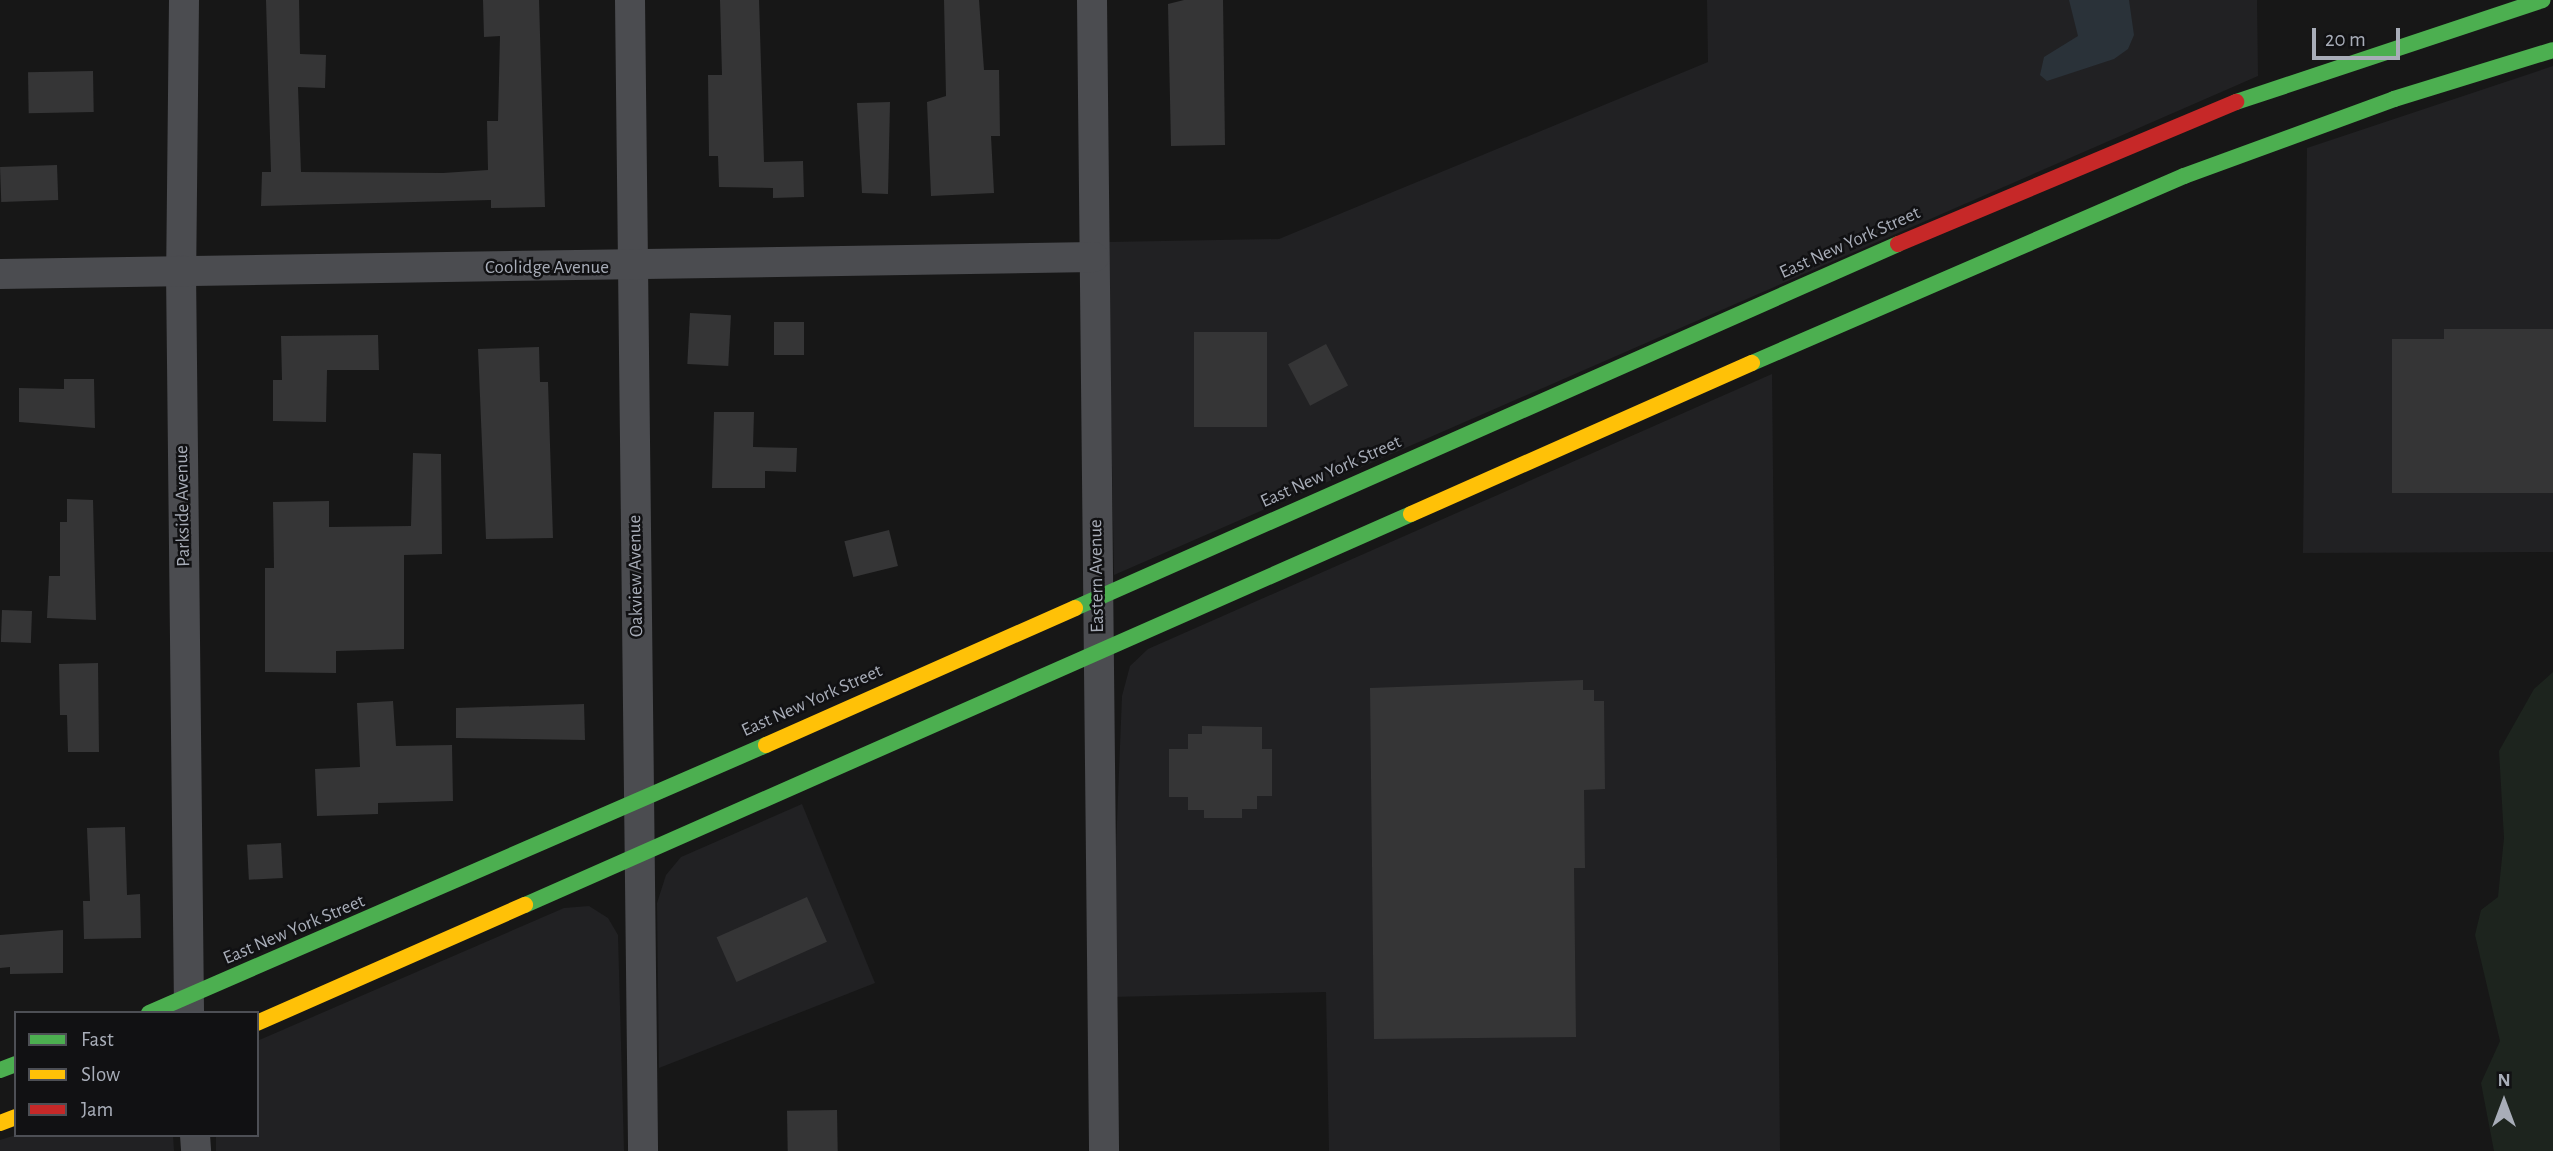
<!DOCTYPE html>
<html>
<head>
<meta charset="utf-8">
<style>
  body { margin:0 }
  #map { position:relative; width:2553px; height:1151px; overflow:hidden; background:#171717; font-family:"Alegreya Sans",sans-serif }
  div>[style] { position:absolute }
  .built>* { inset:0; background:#212123 }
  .green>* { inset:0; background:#1d241e }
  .water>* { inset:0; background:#2a3239 }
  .building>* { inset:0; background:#353536; transform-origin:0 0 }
  .street>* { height:30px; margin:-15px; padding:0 15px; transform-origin:15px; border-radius:15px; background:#4b4c50 }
  .fast>* { height:16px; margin:-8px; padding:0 8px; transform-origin:8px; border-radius:8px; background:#4caf50 }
  .slow>* { height:16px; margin:-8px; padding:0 8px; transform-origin:8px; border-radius:8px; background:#ffc107 }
  .jam>* { height:16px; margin:-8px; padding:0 8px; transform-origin:8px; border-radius:8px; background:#c62828 }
  span { translate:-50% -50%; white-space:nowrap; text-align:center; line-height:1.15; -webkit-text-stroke:5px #111113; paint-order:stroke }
  .street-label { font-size:19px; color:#a8adb8 }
  .legend { position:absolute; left:14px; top:1011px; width:245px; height:126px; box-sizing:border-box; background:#111113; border:2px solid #4d4f55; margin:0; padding:9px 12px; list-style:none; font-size:21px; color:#a8adb8 }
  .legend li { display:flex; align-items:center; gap:14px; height:35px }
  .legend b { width:35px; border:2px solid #4d4f55 }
  .north { position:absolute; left:2469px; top:1067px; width:70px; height:70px; -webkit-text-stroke:5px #111113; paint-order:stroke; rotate:0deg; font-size:19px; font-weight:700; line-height:28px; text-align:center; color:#a8adb8 }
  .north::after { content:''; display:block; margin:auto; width:24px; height:32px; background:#a8adb8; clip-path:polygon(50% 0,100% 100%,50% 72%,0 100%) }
  .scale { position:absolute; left:2312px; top:28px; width:88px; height:32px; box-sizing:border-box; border:4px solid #a8adb8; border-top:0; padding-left:9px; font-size:21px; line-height:24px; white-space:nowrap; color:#a8adb8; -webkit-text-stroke:5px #111113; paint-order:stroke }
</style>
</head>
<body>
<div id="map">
  <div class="built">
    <div style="clip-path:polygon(1707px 0,2257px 0,2258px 76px,1114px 575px,1108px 242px,1279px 239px,1708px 62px)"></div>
    <div style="clip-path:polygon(2553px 66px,2553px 552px,2303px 553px,2307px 148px)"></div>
    <div style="clip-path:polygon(1772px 374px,1780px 1151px,1329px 1151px,1326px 992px,1110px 997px,1122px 696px,1130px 666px,1148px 649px)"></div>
    <div style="clip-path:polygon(802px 804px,875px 983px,659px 1068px,657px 903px,666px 875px,681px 857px)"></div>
    <div style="clip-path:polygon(589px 906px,608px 918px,618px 935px,624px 1151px,216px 1151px,216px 1135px,257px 1135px,257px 1041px,564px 908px)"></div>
    <div style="clip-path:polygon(16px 1135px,173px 1135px,174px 1151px,0 1151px,0 1140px)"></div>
  </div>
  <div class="green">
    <div style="clip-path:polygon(2553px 672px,2553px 1151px,2494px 1151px,2481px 1083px,2500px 1041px,2475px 935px,2481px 910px,2498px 897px,2504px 838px,2499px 751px,2534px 689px)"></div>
  </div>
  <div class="water">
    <div style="clip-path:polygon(2069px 0,2129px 0,2134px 35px,2128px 49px,2114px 59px,2047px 81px,2040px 75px,2044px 57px,2078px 36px)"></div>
  </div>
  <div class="building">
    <div style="clip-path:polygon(266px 0,299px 0,300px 54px,326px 55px,325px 88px,298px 87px,301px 172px,443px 173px,488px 170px,487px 121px,498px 121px,500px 36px,484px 37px,483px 0,539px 0,545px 207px,491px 208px,491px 200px,261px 206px,262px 172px,271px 172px)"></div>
    <div style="clip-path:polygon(720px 0,759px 0,764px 162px,803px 161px,804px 197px,773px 198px,773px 188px,719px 187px,718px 156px,709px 156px,708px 75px,722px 75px)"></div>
    <div style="clip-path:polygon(944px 0,979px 0,984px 70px,999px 70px,1000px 136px,991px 136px,994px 193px,931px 196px,927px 102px,946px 96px)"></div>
    <div style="clip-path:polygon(1184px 0,1223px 0,1225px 145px,1171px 146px,1168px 4px)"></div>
    <div style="left:93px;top:71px;width:41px;height:65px;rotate:89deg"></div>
    <div style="clip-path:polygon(890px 102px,888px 194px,862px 193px,857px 103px)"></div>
    <div style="left:57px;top:165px;width:35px;height:57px;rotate:88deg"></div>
    <div style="left:690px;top:313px;width:41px;height:51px;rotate:3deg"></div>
    <div style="left:774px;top:322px;width:30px;height:33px"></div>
    <div style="clip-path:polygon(2444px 329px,2553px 329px,2553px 493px,2392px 493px,2392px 339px,2444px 339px)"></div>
    <div style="left:1194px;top:332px;width:73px;height:95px"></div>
    <div style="clip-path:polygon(378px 335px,379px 370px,327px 370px,326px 422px,273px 421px,273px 380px,282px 380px,281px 336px)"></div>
    <div style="left:1326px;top:344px;width:47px;height:43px;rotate:62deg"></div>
    <div style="clip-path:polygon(539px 347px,540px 382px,548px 382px,553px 538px,486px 539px,478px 349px)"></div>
    <div style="clip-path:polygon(64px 379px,94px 379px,95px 428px,19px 422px,19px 388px,64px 389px)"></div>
    <div style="clip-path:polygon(714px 412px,754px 412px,753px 447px,797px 448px,796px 472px,765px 471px,765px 488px,712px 488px)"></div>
    <div style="clip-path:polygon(413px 453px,441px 454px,442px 554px,404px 555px,404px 649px,336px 651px,336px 673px,265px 672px,265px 568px,274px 568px,273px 502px,329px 501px,329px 527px,411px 526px)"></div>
    <div style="clip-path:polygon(67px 499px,93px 500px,96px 620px,47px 618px,49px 576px,60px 576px,60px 522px,67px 522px)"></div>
    <div style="left:889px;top:530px;width:37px;height:46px;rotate:76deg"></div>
    <div style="left:2px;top:610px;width:30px;height:32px;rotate:2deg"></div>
    <div style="clip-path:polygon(98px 663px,99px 752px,68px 752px,67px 715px,60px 715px,59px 664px)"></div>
    <div style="clip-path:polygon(1583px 680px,1583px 690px,1594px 690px,1594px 701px,1604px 701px,1605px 789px,1584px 790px,1585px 868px,1574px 868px,1576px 1037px,1374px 1039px,1370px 688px)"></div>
    <div style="clip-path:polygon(393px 701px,396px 746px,452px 745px,453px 801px,378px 803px,378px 814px,317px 816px,315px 769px,360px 767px,357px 703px)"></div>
    <div style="clip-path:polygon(584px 704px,585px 740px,456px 738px,456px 708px)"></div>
    <div style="clip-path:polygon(1202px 726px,1262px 727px,1262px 749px,1272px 749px,1272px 796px,1257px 796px,1257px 809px,1242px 809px,1242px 818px,1204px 818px,1204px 810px,1188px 810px,1188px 797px,1169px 797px,1169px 749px,1188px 749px,1188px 734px,1202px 734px)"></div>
    <div style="clip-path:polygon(125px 827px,127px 895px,140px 894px,141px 938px,84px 939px,83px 901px,90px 901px,87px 828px)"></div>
    <div style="left:281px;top:843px;width:35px;height:34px;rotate:87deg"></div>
    <div style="left:807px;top:897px;width:49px;height:99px;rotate:66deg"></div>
    <div style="clip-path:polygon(63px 930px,63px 973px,10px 974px,10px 967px,0 968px,0 935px)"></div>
    <div style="left:837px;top:1110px;width:41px;height:50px;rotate:89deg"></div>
  </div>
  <div class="street">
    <div style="left:184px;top:0;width:270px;rotate:90.6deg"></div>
    <div style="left:181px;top:270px;width:743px;rotate:89.38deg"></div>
    <div style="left:630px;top:0;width:1151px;rotate:89.35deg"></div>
    <div style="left:1092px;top:0;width:1151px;rotate:89.4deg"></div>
    <div style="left:0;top:274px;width:1094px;rotate:-0.89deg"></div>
    <div style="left:195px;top:1135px;width:16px;rotate:86deg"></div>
  </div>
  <div class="fast">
    <div style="left:2236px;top:102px;width:323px;rotate:-18.4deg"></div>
    <div style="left:1752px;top:363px;width:471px;rotate:-23.4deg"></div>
    <div style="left:2184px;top:176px;width:224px;rotate:-20.1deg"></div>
    <div style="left:2394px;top:99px;width:166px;rotate:-17.1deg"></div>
    <div style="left:1075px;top:608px;width:900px;rotate:-23.86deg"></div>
    <div style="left:525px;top:905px;width:968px;rotate:-23.81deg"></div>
    <div style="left:149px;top:1013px;width:673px;rotate:-23.48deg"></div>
    <div style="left:0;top:1070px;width:17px;rotate:-21deg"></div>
  </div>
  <div class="slow">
    <div style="left:1411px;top:514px;width:373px;rotate:-23.9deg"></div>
    <div style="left:766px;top:745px;width:338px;rotate:-23.9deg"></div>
    <div style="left:257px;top:1023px;width:293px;rotate:-23.8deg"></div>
    <div style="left:0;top:1123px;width:17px;rotate:-21deg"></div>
  </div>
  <div class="jam">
    <div style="left:1898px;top:244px;width:367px;rotate:-22.8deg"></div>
  </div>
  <div class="street-label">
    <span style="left:1850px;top:243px;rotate:-24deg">East New York Street</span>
    <span style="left:547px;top:268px">Coolidge Avenue</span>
    <span style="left:1331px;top:472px;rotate:-24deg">East New York Street</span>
    <span style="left:183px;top:506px;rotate:-91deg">Parkside Avenue</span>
    <span style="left:636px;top:576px;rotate:-91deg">Oakview Avenue</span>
    <span style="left:1097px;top:576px;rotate:-91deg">Eastern Avenue</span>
    <span style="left:812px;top:701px;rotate:-24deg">East New York Street</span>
    <span style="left:294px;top:930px;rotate:-23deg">East New York Street</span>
  </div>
  <ul class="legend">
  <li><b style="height:9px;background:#4caf50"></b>Fast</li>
  <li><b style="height:9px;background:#ffc107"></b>Slow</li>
  <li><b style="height:9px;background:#c62828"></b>Jam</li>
  </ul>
  <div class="north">N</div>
  <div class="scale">20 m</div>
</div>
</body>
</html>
